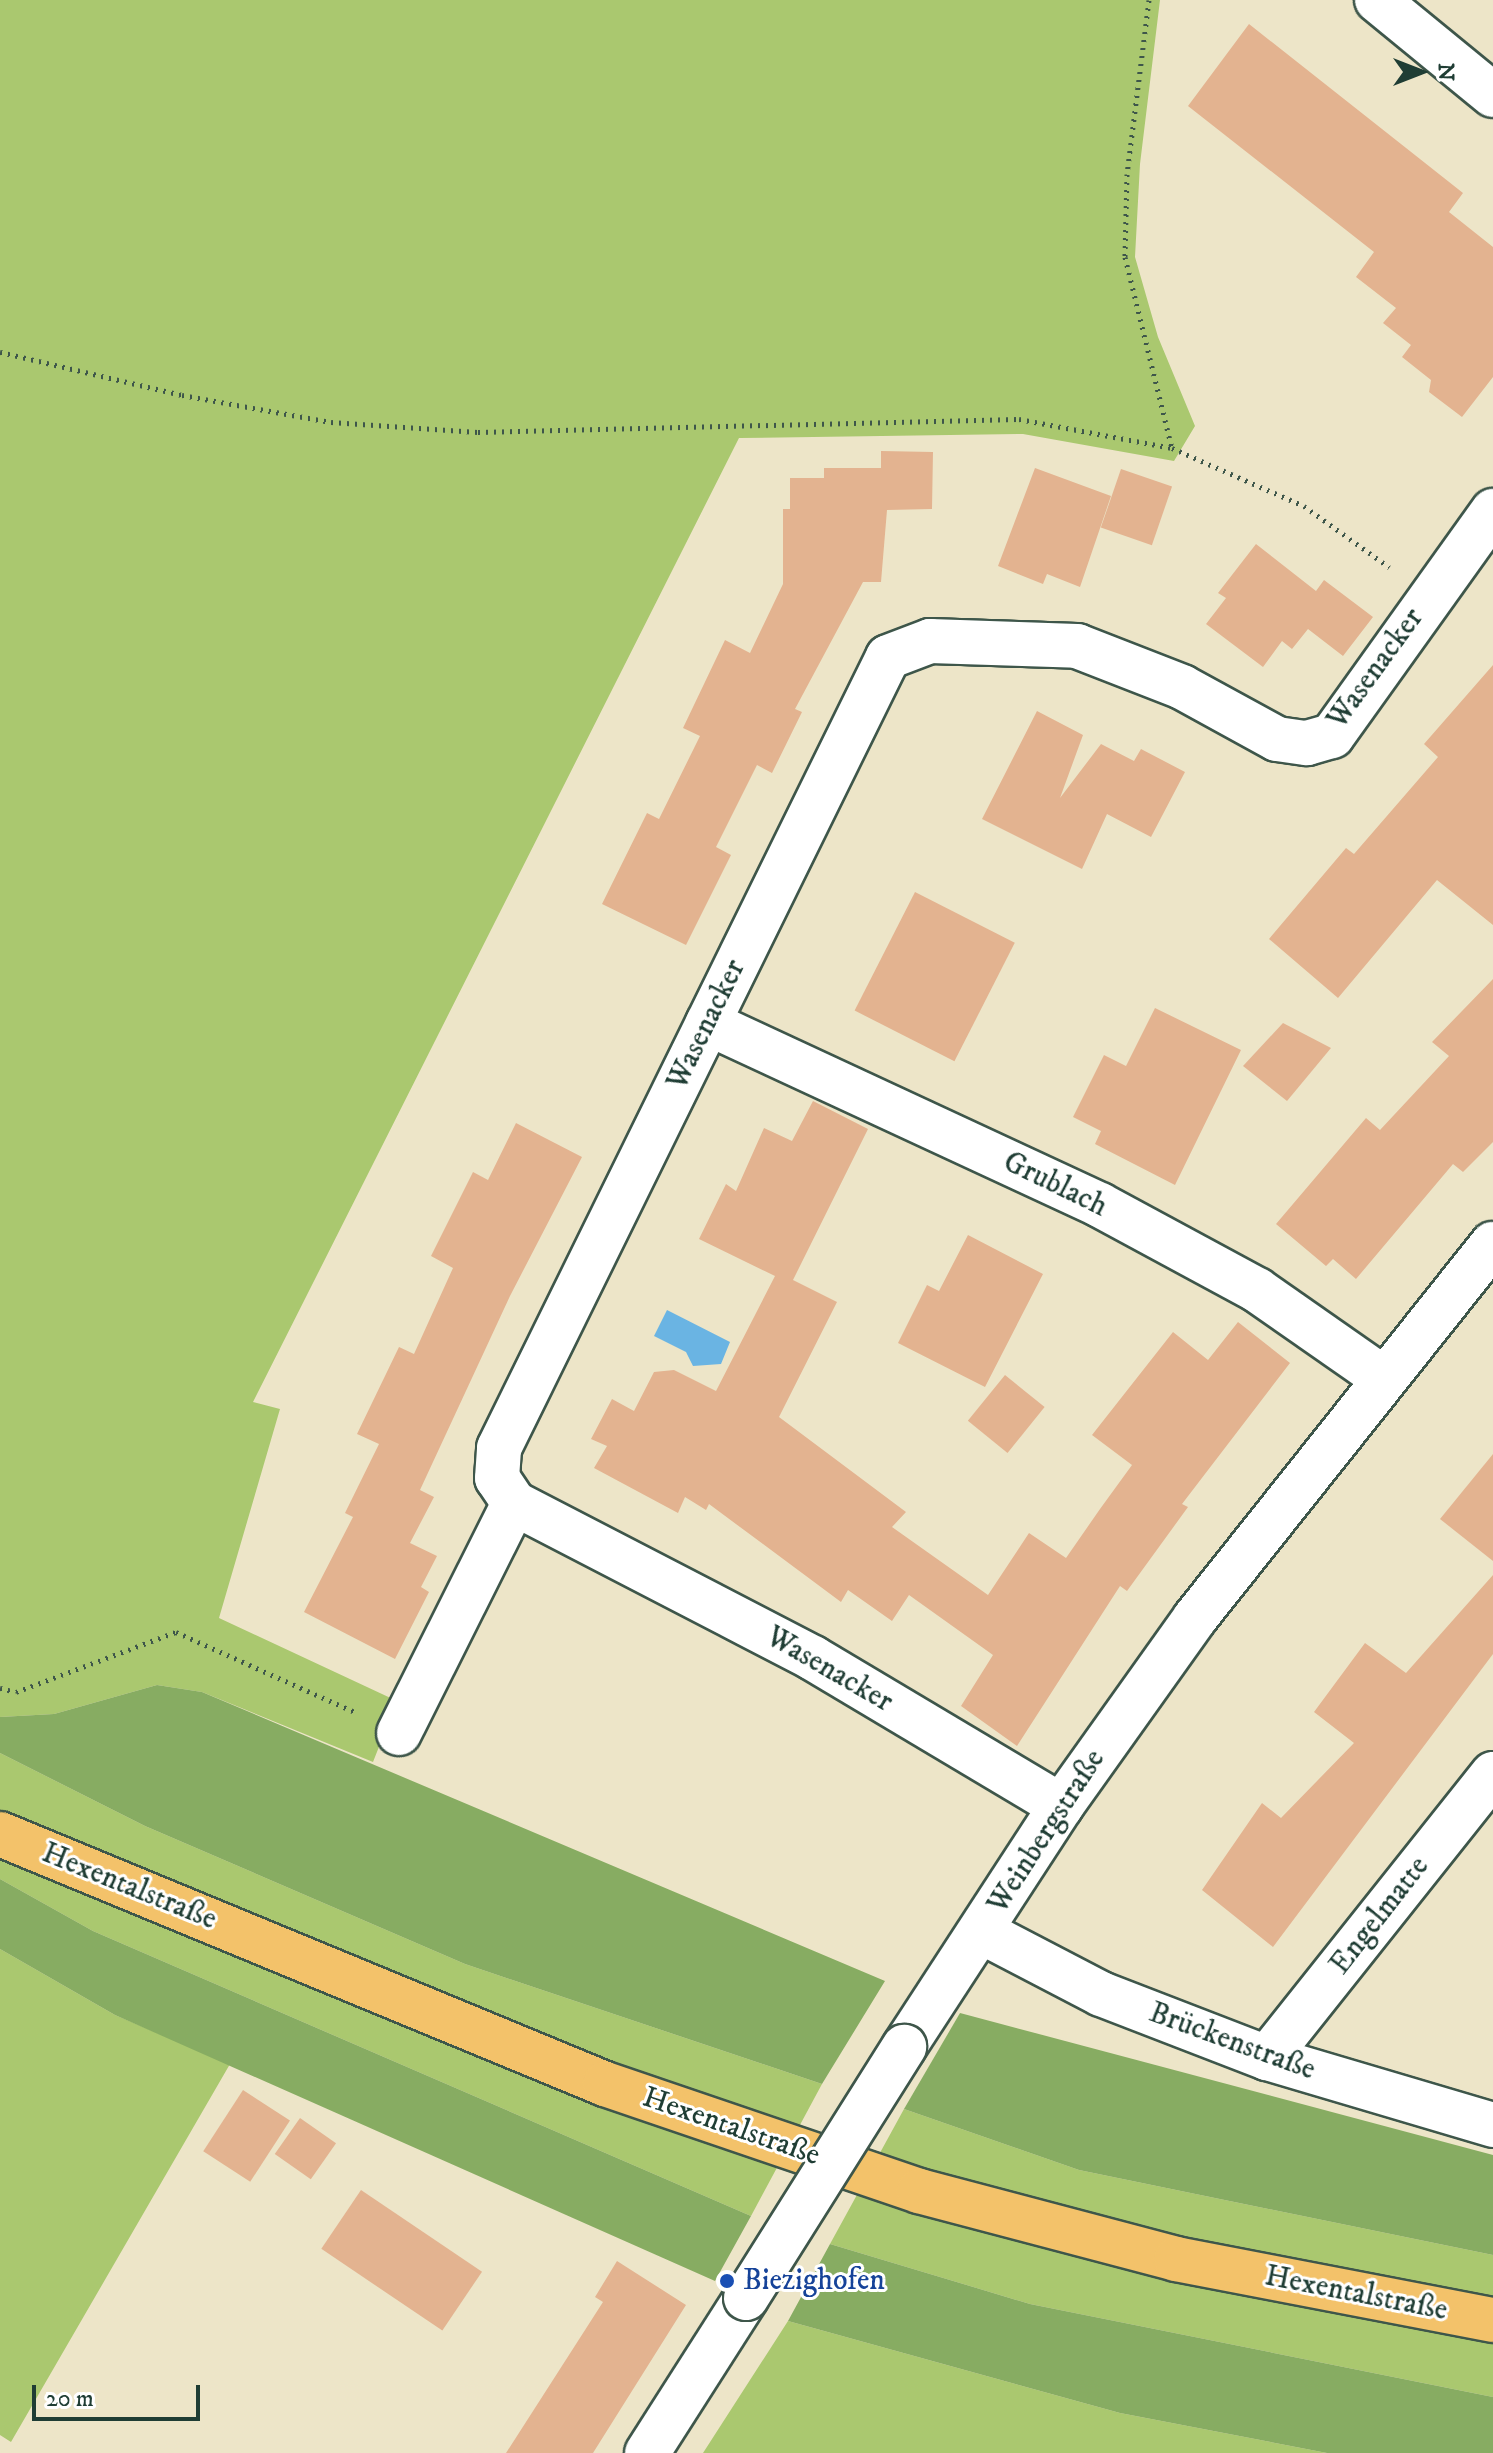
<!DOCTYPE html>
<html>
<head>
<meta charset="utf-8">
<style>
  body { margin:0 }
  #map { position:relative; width:1493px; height:2453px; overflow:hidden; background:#ede5c8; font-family:"IM FELL DW Pica",serif }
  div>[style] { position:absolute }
  .green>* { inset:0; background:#aac86f }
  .forest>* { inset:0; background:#87ac62 }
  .water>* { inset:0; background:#6ab4e3 }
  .building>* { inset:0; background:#e3b390; transform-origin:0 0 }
  .path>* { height:5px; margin-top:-2.5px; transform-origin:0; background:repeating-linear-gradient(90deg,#3e564a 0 2px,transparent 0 8px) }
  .roads { filter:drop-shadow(2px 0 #3e564a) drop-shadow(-2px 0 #3e564a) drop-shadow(0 2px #3e564a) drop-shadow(0 -2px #3e564a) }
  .minor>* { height:44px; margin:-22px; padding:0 22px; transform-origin:22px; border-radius:22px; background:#fff }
  .major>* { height:44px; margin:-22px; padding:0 22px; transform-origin:22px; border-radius:22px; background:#f3c26a }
  .bridges { filter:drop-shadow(2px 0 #3e564a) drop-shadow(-2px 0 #3e564a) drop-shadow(0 2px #3e564a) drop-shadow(0 -2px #3e564a) }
  .minor-bridge>* { height:44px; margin:-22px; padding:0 22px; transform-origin:22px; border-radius:22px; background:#fff }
  .dots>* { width:22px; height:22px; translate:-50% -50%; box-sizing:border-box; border:4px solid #fff; border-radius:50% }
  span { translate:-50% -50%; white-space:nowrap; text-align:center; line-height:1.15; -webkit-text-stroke:6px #fff; paint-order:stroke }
  .street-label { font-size:30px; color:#1f3d34 }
  .transit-label { font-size:30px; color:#164399 }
  .left { translate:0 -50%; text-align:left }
  .north { position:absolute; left:1381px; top:32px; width:80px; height:80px; -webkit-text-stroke:6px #fff; paint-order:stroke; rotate:90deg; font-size:22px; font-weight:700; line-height:32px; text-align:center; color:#1f3d34 }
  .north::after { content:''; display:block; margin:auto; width:28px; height:36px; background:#1f3d34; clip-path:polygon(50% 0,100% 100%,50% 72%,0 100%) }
  .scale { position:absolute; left:32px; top:2385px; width:168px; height:36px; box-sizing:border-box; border:4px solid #1f3d34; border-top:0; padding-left:10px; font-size:24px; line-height:28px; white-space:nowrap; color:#1f3d34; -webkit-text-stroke:6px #fff; paint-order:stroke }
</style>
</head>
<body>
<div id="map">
  <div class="green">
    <div style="clip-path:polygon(0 0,1160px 0,1140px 164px,1135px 257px,1158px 337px,1195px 426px,1174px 461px,1023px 434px,739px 438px,253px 1402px,280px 1409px,219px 1618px,397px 1701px,373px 1762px,202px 1692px,157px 1685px,54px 1714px,0 1717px)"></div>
    <div style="clip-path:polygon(0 1753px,145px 1826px,465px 1964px,822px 2084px,751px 2216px,93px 1931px,0 1879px)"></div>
    <div style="clip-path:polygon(0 1949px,115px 2015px,230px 2064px,11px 2442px,0 2435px)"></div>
    <div style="clip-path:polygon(904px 2109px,1079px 2170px,1493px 2255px,1493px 2397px,1030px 2304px,830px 2244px)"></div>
    <div style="clip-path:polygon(788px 2321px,1120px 2413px,1327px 2453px,703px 2453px)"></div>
  </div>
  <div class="forest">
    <div style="clip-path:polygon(157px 1685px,202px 1692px,885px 1981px,822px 2084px,465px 1964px,145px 1826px,0 1753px,0 1717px,54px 1714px)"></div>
    <div style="clip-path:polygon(0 1879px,93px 1931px,751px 2216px,715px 2281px,115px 2015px,0 1949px)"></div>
    <div style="clip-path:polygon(960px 2013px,1493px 2155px,1493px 2255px,1079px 2170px,904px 2109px)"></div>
    <div style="clip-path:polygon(830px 2244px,1030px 2304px,1493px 2397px,1493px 2453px,1327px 2453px,1120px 2413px,788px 2321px)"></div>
  </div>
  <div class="water">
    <div style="clip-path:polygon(667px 1310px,730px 1342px,721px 1364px,693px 1366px,686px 1352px,654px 1336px)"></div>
  </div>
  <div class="building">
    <div style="clip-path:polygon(1249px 24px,1463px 193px,1449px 212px,1493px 247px,1493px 377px,1462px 417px,1429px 392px,1431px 380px,1402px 357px,1411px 345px,1383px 323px,1396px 308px,1356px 277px,1374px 252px,1188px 106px)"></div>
    <div style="clip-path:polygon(881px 451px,933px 452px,932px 509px,887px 510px,881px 582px,863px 582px,795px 709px,802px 712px,772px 773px,757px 765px,716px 847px,731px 855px,686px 945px,602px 904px,647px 813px,659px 819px,700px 736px,683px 728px,725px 640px,750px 653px,783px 584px,783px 509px,790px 509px,790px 478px,824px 478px,824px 468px,881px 468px)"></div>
    <div style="clip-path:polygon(1035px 468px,1111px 496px,1080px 587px,1047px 574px,1043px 584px,998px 566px)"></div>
    <div style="left:1121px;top:469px;width:54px;height:62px;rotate:19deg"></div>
    <div style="clip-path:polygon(1256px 544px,1316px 591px,1324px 580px,1373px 617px,1343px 656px,1308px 629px,1292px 649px,1282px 641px,1263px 667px,1206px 624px,1226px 598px,1218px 593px)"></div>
    <div style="clip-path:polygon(1493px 665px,1493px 925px,1437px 880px,1338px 998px,1269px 939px,1346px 848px,1354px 854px,1438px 757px,1424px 744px)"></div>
    <div style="clip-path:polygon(1037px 711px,1083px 735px,1060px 798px,1101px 744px,1134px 761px,1141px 749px,1185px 772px,1151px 837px,1107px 814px,1082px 869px,982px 819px)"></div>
    <div style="left:915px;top:892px;width:112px;height:133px;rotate:27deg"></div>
    <div style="clip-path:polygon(1493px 979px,1493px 1142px,1463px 1172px,1453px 1164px,1356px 1279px,1333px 1259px,1326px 1266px,1276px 1224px,1366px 1118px,1380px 1130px,1449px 1056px,1432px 1042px)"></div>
    <div style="clip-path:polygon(1155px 1008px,1241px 1050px,1175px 1185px,1095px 1144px,1101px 1131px,1073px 1117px,1104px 1055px,1126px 1066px)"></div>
    <div style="clip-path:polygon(1283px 1023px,1331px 1048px,1287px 1101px,1243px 1066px)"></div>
    <div style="clip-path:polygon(813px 1101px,868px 1129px,793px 1280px,837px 1302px,779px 1417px,906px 1512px,892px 1527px,988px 1595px,1029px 1533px,1066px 1558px,1100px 1509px,1132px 1465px,1092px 1435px,1173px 1332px,1208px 1360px,1238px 1322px,1290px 1363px,1182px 1504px,1188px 1507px,1127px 1591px,1120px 1586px,1017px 1746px,961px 1706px,993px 1655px,909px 1595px,892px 1621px,848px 1590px,841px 1602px,709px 1504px,706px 1510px,685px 1497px,678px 1513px,594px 1468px,607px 1446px,591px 1439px,612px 1399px,634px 1411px,654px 1372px,674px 1370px,716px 1391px,775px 1276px,699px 1239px,726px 1184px,736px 1191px,764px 1128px,792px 1141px)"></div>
    <div style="clip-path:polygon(516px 1123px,582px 1157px,510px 1296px,420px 1490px,434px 1497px,410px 1543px,437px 1556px,421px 1587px,429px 1592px,395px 1659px,304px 1612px,353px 1517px,345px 1513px,379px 1444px,357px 1434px,399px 1347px,414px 1354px,453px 1268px,431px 1256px,473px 1172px,488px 1180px)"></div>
    <div style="clip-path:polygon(968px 1235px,1043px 1274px,985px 1387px,898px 1343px,927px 1285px,939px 1291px)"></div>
    <div style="left:1005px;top:1375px;width:51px;height:59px;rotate:39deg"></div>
    <div style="clip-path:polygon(1493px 1454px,1493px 1561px,1440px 1519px)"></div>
    <div style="clip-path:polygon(1493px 1575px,1493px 1654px,1273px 1947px,1202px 1890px,1262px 1803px,1281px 1818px,1354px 1743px,1314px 1712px,1365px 1643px,1406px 1673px)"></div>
    <div style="left:243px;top:2090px;width:56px;height:73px;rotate:33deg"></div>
    <div style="left:300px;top:2118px;width:44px;height:44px;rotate:35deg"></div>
    <div style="left:361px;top:2190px;width:146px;height:71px;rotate:34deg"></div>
    <div style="clip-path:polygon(617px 2261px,686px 2305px,593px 2453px,506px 2453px,603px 2302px,595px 2297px)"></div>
  </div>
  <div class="path">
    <div style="left:1149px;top:0;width:175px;rotate:97.2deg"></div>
    <div style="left:1127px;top:174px;width:83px;rotate:91.4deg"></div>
    <div style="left:1125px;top:257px;width:197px;rotate:76.2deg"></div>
    <div style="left:0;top:352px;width:187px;rotate:13.3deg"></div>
    <div style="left:182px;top:395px;width:151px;rotate:10.3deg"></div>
    <div style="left:331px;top:422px;width:147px;rotate:3.9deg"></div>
    <div style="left:478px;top:432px;width:541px;rotate:-1.38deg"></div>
    <div style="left:1019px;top:419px;width:156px;rotate:10.7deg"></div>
    <div style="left:1172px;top:448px;width:144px;rotate:23.7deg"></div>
    <div style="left:1304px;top:506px;width:105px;rotate:35.7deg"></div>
    <div style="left:0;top:1688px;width:16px;rotate:14deg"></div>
    <div style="left:16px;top:1692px;width:171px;rotate:-20.6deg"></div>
    <div style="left:176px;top:1632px;width:196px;rotate:24.1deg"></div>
  </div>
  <div class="roads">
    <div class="minor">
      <div style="left:1377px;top:0;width:150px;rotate:39.3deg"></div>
      <div style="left:708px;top:1023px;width:432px;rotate:24.9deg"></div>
      <div style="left:1100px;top:1205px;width:179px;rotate:28.4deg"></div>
      <div style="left:1257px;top:1290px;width:154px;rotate:34.9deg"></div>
      <div style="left:399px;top:1733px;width:257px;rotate:-63.4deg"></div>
      <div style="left:1061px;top:1806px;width:289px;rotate:-149.2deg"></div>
      <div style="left:813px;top:1658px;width:337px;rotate:-152.6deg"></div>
      <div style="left:514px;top:1503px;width:30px;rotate:-124deg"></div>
      <div style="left:497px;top:1478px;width:30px;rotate:-86deg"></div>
      <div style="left:499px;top:1448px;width:881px;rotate:-63.81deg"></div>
      <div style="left:888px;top:657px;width:45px;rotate:-20.9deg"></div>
      <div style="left:930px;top:641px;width:147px;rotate:1.9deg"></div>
      <div style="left:1077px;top:646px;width:113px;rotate:21.3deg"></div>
      <div style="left:1182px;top:687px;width:108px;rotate:28.7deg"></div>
      <div style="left:1277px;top:739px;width:30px;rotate:8deg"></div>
      <div style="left:1307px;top:743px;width:26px;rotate:-16deg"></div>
      <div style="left:1332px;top:736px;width:277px;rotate:-54.4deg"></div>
      <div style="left:982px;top:1932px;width:134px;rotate:27.5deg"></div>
      <div style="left:1101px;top:1994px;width:178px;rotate:21.1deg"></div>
      <div style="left:1267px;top:2058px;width:236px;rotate:16.5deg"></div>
      <div style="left:904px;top:2047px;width:288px;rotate:-56.9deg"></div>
      <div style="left:1061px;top:1806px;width:231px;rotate:-54.5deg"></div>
      <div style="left:1195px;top:1618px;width:478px;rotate:-51.5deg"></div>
      <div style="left:1267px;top:2058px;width:363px;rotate:-51.5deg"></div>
      <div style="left:647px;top:2453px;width:184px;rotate:-57.4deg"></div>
    </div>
    <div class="major">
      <div style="left:0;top:1834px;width:655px;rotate:22.45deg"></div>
      <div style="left:605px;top:2084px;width:332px;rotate:18.8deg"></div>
      <div style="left:919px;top:2191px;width:266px;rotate:14.8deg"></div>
      <div style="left:1176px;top:2259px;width:323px;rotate:10.9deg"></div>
    </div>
  </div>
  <div class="bridges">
    <div class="minor-bridge">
      <div style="left:746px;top:2298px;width:297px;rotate:-57.8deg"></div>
    </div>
  </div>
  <div class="dots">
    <div style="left:727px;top:2281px;background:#1a4fb4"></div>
  </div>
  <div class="street-label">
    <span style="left:1376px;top:669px;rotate:-54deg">Wasenacker</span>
    <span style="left:707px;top:1025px;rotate:-64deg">Wasenacker</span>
    <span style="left:1055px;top:1185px;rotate:26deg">Grublach</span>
    <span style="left:829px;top:1670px;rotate:30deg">Wasenacker</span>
    <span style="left:1047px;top:1832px;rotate:-57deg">Weinbergstraße</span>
    <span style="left:129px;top:1887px;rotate:22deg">Hexentalstraße</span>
    <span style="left:1380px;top:1916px;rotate:-52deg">Engelmatte</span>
    <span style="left:1232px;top:2042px;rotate:20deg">Brückenstraße</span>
    <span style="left:731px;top:2127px;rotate:19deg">Hexentalstraße</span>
    <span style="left:1356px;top:2294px;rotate:11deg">Hexentalstraße</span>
  </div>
  <div class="transit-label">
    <span class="left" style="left:743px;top:2281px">Biezighofen</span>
  </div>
  <div class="north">N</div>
  <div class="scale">20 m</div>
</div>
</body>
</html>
